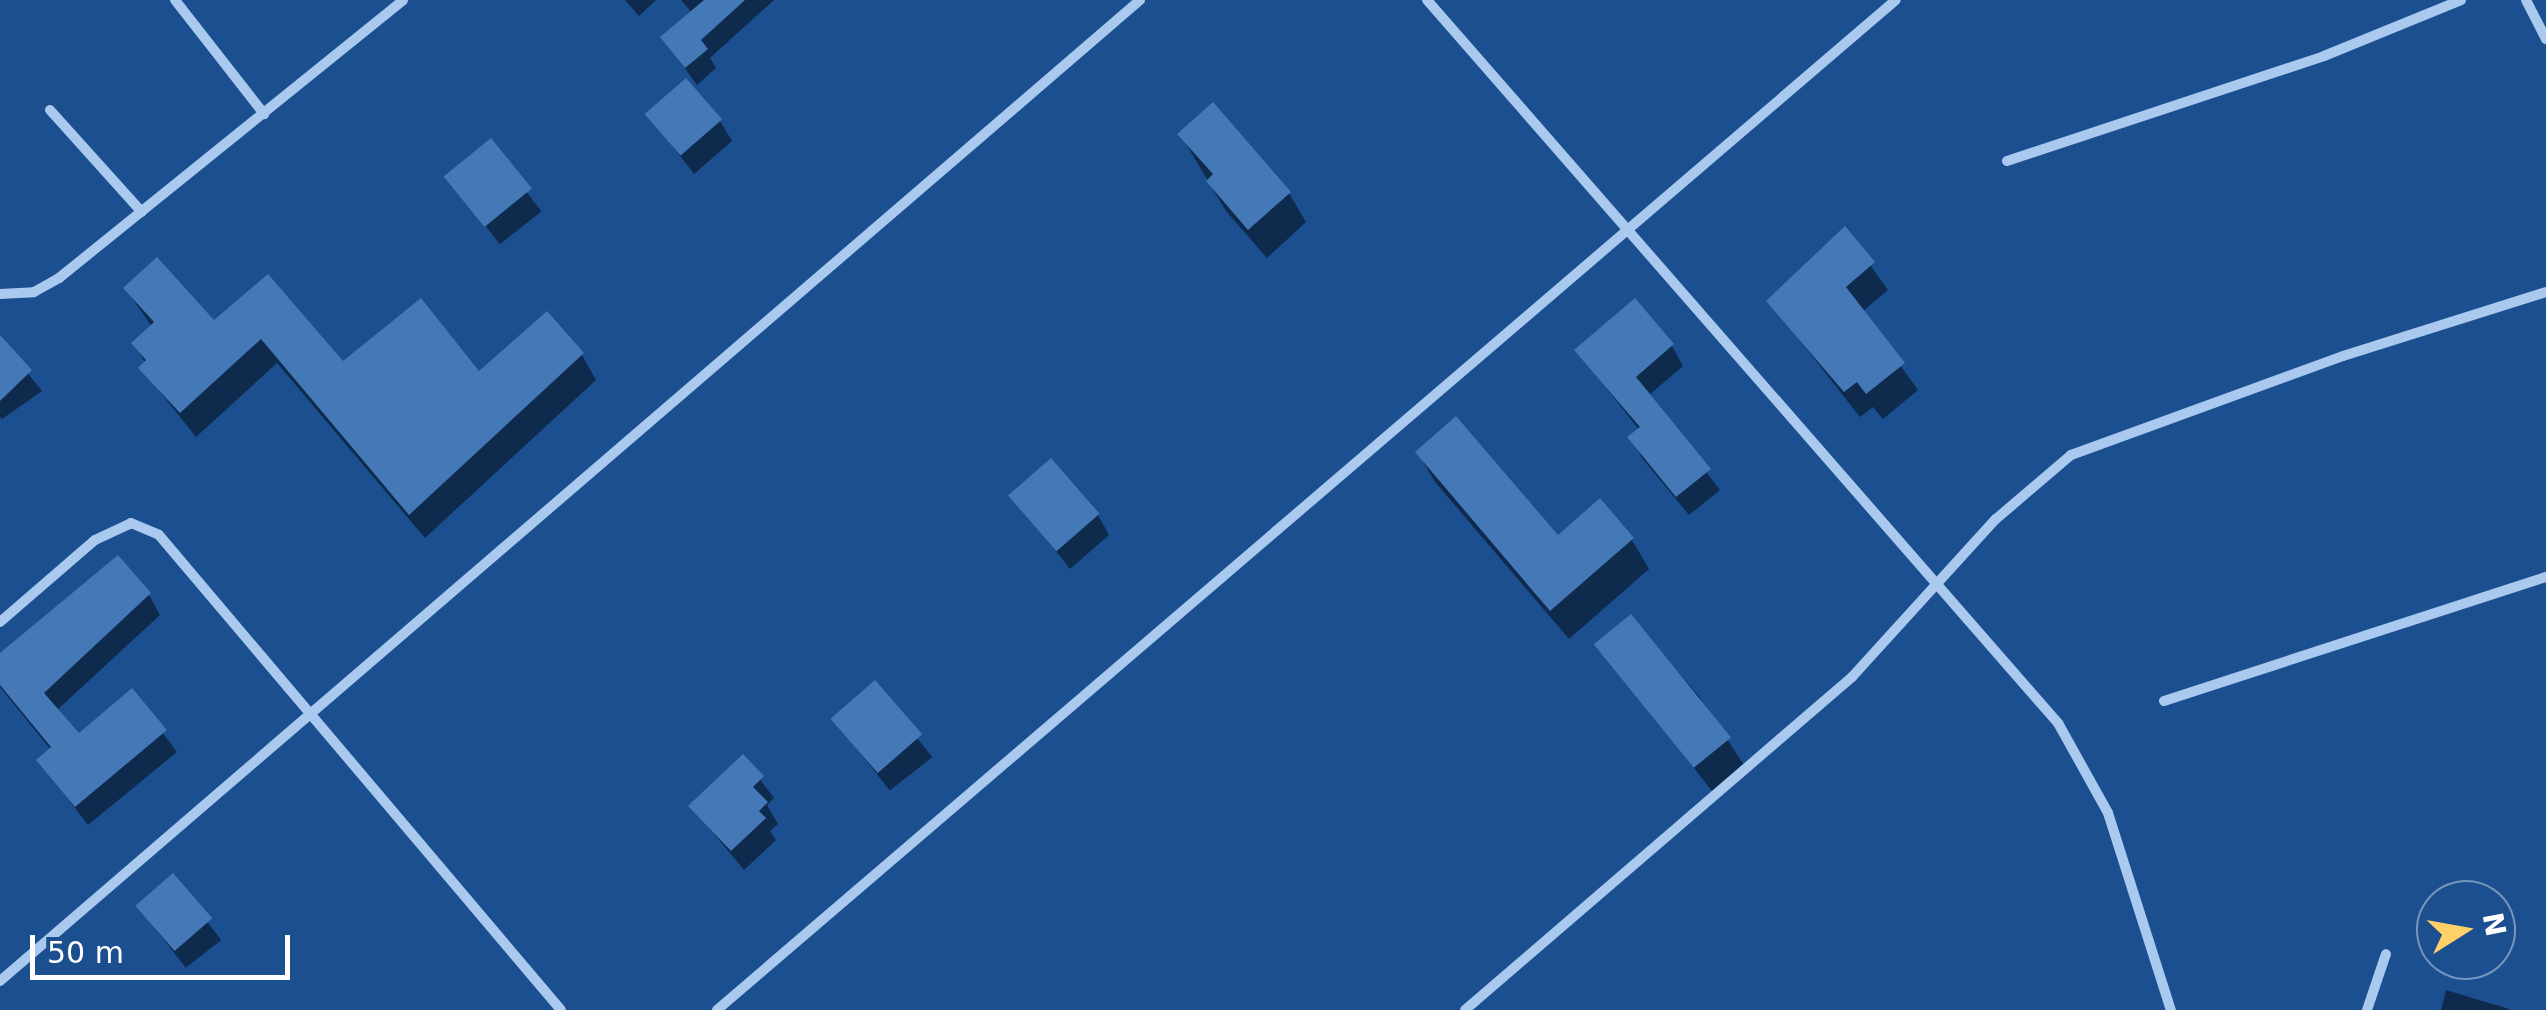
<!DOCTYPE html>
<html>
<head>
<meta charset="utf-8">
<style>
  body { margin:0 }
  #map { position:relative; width:2546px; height:1010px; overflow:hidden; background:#1b4f8f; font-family:"DejaVu Sans",sans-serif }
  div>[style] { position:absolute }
  .shadow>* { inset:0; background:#0007; transform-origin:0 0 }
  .building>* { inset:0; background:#4478b7; transform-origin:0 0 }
  .street>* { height:10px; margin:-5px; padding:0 5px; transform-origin:5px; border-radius:5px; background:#a9c9ee }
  span { translate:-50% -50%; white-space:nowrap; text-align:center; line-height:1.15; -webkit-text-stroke:8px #1b4f8f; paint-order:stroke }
  .north { position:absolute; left:2416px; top:880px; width:100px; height:100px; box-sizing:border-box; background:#1b4f8f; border:2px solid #7695bc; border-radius:50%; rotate:79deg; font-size:28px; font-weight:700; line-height:40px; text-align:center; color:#fff }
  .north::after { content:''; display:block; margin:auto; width:35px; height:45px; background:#ffd166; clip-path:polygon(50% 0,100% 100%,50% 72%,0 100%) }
  .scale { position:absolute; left:30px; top:935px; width:260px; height:45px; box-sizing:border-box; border:5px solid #fff; border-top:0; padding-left:12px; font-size:30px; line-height:35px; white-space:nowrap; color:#fff; -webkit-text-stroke:8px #1b4f8f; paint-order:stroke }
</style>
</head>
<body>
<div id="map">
  <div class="shadow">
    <div style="clip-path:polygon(625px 0,656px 0,639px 16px)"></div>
    <div style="clip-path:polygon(681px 0,774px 0,710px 58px,716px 68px,697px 85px,663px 38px,692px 13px)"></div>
    <div style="clip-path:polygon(648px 114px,720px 121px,732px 141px,694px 174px)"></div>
    <div style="clip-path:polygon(1180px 134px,1289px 193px,1306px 222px,1267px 258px,1226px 211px)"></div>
    <div style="left:488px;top:143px;width:87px;height:53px;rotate:52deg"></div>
    <div style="clip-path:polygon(1845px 230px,1888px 290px,1862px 312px,1918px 390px,1883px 419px,1873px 407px,1860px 417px,1769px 301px)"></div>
    <div style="clip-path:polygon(126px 289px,343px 365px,479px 374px,582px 355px,596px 380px,425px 538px,277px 363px,196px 437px,141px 368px,146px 364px,134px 343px,152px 327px)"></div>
    <div style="clip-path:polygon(0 339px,42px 391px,2px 419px,0 417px)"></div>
    <div style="clip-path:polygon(1672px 346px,1683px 366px,1648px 396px,1720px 490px,1689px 515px,1642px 458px,1631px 438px,1640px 431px,1577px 350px)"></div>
    <div style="clip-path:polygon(1418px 453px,1558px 538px,1632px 540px,1649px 569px,1569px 639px,1435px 482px)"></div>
    <div style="clip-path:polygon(1012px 495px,1098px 515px,1109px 535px,1070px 569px)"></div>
    <div style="clip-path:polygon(149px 595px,160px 615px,56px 711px,79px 737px,132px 692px,177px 752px,88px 825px,39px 761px,51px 750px,0 687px,0 656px)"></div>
    <div style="clip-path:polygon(1631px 618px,1698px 695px,1746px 768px,1715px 795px,1599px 646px)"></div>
    <div style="left:875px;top:684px;width:93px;height:54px;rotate:52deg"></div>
    <div style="clip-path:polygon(743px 757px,774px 798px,767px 805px,778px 824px,770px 831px,776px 840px,744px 870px,691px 806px)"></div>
    <div style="left:172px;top:877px;width:80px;height:45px;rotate:52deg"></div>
    <div style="clip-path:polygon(2446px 990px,2509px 1009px,2509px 1010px,2441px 1010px)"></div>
  </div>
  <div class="building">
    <div style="clip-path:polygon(704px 0,745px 0,701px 40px,708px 49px,685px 68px,660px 37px)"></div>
    <div style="left:686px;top:78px;width:55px;height:55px;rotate:49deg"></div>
    <div style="clip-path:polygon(1213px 102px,1291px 192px,1248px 230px,1206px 181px,1213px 174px,1177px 134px)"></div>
    <div style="left:491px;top:138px;width:65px;height:61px;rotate:51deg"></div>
    <div style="clip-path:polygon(1845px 226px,1875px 262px,1846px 287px,1905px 363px,1866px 394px,1857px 382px,1844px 392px,1766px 301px)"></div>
    <div style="clip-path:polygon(157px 257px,214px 320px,268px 274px,343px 361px,421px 298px,479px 371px,547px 311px,584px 353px,409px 515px,261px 339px,180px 413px,138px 368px,146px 360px,131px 343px,154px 322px,123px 288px)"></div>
    <div style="clip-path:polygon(1635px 298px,1674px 344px,1636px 377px,1711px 469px,1676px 497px,1627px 437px,1640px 427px,1574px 350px)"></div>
    <div style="clip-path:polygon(0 335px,32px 370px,0 401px)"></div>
    <div style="clip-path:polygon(1456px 416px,1558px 535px,1600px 498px,1634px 538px,1550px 611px,1415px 452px)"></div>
    <div style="left:1051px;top:458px;width:74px;height:57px;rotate:49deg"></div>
    <div style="clip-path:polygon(118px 555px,151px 593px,44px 693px,79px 733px,132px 688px,167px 730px,75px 807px,36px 760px,51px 747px,0 685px,0 653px)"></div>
    <div style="left:1631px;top:614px;width:159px;height:48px;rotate:51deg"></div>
    <div style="left:875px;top:680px;width:72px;height:59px;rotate:49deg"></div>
    <div style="clip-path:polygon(743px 754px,764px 776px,753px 787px,768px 802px,759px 811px,766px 818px,731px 851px,688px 806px)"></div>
    <div style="left:173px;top:873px;width:60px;height:50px;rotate:49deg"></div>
  </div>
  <div class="street">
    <div style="left:175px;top:0;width:145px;rotate:52deg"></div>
    <div style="left:1427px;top:0;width:960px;rotate:48.89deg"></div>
    <div style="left:2058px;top:723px;width:103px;rotate:60.9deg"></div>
    <div style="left:2108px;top:813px;width:207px;rotate:72.3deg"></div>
    <div style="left:2526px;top:0;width:44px;rotate:62.9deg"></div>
    <div style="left:50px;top:110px;width:137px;rotate:48deg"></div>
    <div style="left:2007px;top:161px;width:334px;rotate:-18.3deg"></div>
    <div style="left:2324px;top:56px;width:148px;rotate:-22.2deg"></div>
    <div style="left:0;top:294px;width:34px;rotate:-3deg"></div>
    <div style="left:34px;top:292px;width:29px;rotate:-29deg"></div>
    <div style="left:59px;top:278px;width:442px;rotate:-38.9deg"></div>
    <div style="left:0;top:622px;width:125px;rotate:-40.8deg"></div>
    <div style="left:95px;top:540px;width:40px;rotate:-25deg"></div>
    <div style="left:131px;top:523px;width:30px;rotate:23deg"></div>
    <div style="left:159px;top:535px;width:622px;rotate:49.76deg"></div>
    <div style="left:2164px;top:701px;width:402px;rotate:-18deg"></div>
    <div style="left:0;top:981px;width:1504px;rotate:-40.71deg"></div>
    <div style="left:717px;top:1010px;width:1552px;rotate:-40.59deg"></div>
    <div style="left:1465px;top:1010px;width:511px;rotate:-40.71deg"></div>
    <div style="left:1852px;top:677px;width:214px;rotate:-47.7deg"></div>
    <div style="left:1996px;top:519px;width:99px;rotate:-40.5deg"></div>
    <div style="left:2071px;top:455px;width:289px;rotate:-20deg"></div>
    <div style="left:2343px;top:356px;width:213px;rotate:-17.5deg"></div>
    <div style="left:2367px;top:1010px;width:59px;rotate:-71.3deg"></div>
  </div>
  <div class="north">N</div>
  <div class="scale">50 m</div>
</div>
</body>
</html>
